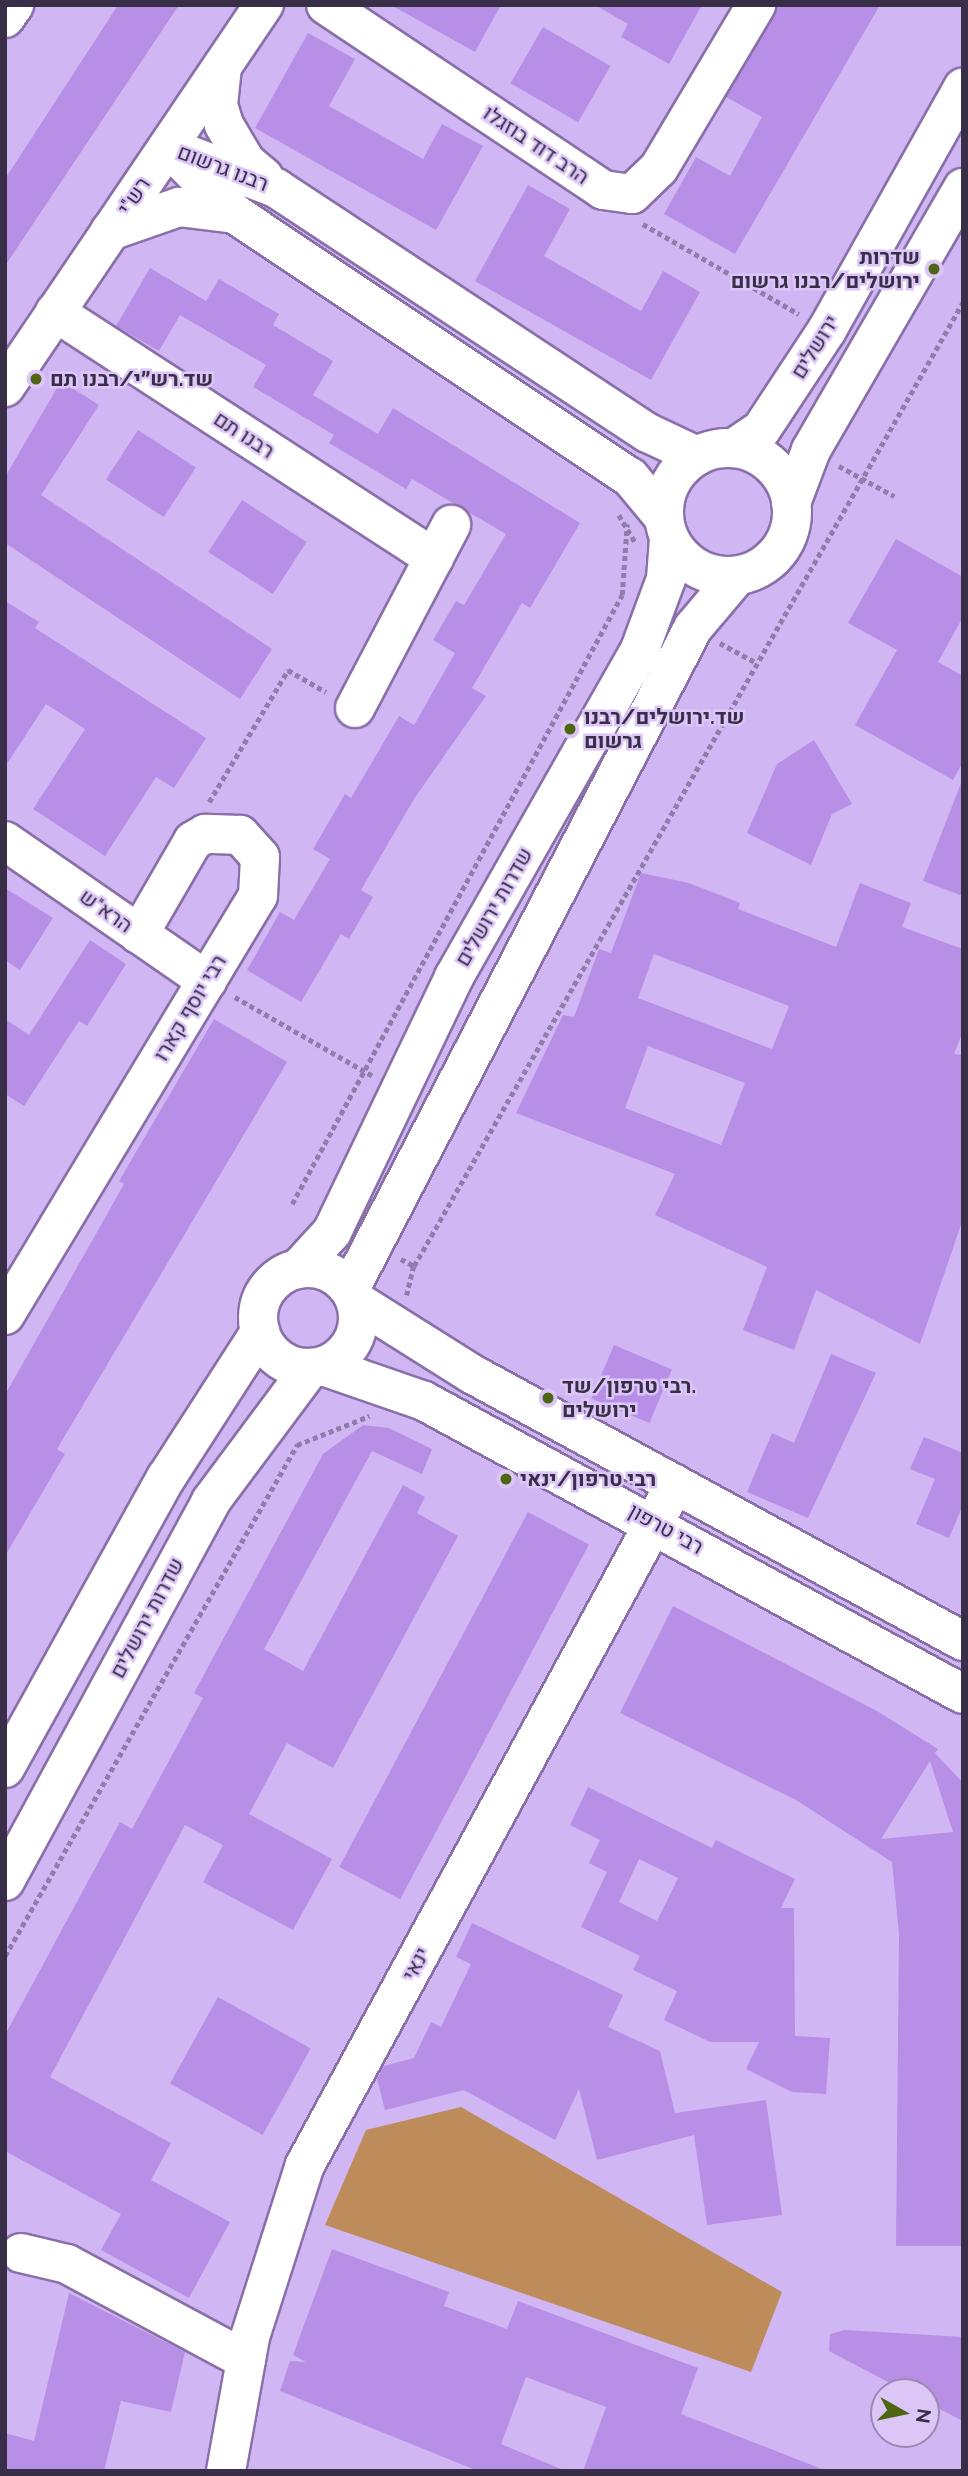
<!DOCTYPE html>
<html>
<head>
<meta charset="utf-8">
<style>
  body { margin:0 }
  #map { position:relative; width:968px; height:2476px; overflow:hidden; background:#d1b6f4; font-family:Raleway,Heebo,sans-serif }
  div>[style] { position:absolute }
  .green>* { inset:0; background:#be8c5b }
  .building>* { inset:0; background:#b88fe7; transform-origin:0 0 }
  .path>* { height:4.5px; margin-top:-2.25px; transform-origin:0; background:repeating-linear-gradient(90deg,#917dab 0 5px,transparent 0 8.5px) }
  .roads { filter:drop-shadow(2px 0 #8a70a9) drop-shadow(-2px 0 #8a70a9) drop-shadow(0 2px #8a70a9) drop-shadow(0 -2px #8a70a9) }
  .minor>* { height:38px; margin:-19px; padding:0 19px; transform-origin:19px; border-radius:19px; background:#fff }
  .major>* { height:38px; margin:-19px; padding:0 19px; transform-origin:19px; border-radius:19px; background:#fff }
  .major>.ring { margin:-19px; padding:0; box-sizing:content-box; background:none; border:38px solid #fff; border-radius:50% }
  .dots>* { width:19px; height:19px; translate:-50% -50%; box-sizing:border-box; border:4px solid #dcc6f8; border-radius:50% }
  span { translate:-50% -50%; white-space:nowrap; text-align:center; line-height:1.15; -webkit-text-stroke:5px #dcc6f8; paint-order:stroke }
  .street-label { font-size:21px; color:#392e47 }
  .poi-label { font-size:21px; color:#392e47; font-weight:700 }
  .right { translate:-100% -50%; text-align:right }
  .left { translate:0 -50%; text-align:left }
  .frame { position:absolute; inset:0; border:7px solid #392e47; pointer-events:none }
  .north { position:absolute; left:870px; top:2378px; width:70px; height:70px; box-sizing:border-box; background:#dcc6f8; border:2px solid #9b89b1; border-radius:50%; rotate:99deg; font-size:19px; font-weight:700; line-height:28px; text-align:center; color:#392e47 }
  .north::after { content:''; display:block; margin:auto; width:24px; height:32px; background:#4e6513; clip-path:polygon(50% 0,100% 100%,50% 72%,0 100%) }
</style>
</head>
<body>
<div id="map">
  <div class="green">
    <div style="clip-path:polygon(461px 2107px,782px 2292px,751px 2372px,325px 2225px,366px 2130px)"></div>
  </div>
  <div class="building">
    <div style="clip-path:polygon(118px 5px,179px 5px,5px 266px,5px 179px)"></div>
    <div style="clip-path:polygon(391px 5px,501px 5px,475px 52px)"></div>
    <div style="clip-path:polygon(595px 5px,702px 5px,669px 64px,621px 37px,628px 24px)"></div>
    <div style="clip-path:polygon(778px 5px,880px 5px,735px 254px,664px 214px,696px 157px,730px 176px,762px 117px,726px 97px)"></div>
    <div style="left:543px;top:27px;width:78px;height:65px;rotate:30deg"></div>
    <div style="clip-path:polygon(308px 33px,355px 59px,329px 106px,423px 159px,442px 124px,483px 146px,436px 230px,255px 128px)"></div>
    <div style="clip-path:polygon(528px 185px,570px 209px,544px 256px,641px 311px,663px 271px,700px 292px,651px 380px,475px 281px)"></div>
    <div style="clip-path:polygon(150px 268px,206px 301px,219px 279px,279px 314px,273px 325px,333px 361px,313px 395px,378px 434px,393px 408px,580px 523px,530px 608px,522px 603px,472px 688px,486px 696px,414px 799px,361px 890px,373px 897px,349px 939px,341px 934px,301px 1002px,247px 970px,280px 912px,294px 920px,330px 859px,313px 849px,345px 794px,351px 798px,399px 716px,414px 725px,455px 653px,433px 640px,456px 601px,464px 605px,506px 534px,412px 479px,406px 489px,329px 443px,334px 435px,253px 387px,266px 365px,180px 315px,159px 351px,116px 326px)"></div>
    <div style="clip-path:polygon(61px 381px,99px 405px,41px 495px,272px 649px,240px 699px,5px 543px,5px 477px)"></div>
    <div style="left:138px;top:430px;width:69px;height:59px;rotate:33deg"></div>
    <div style="left:242px;top:500px;width:77px;height:62px;rotate:33deg"></div>
    <div style="clip-path:polygon(896px 539px,963px 577px,963px 617px,938px 662px,963px 676px,963px 762px,953px 780px,855px 725px,897px 650px,848px 623px)"></div>
    <div style="clip-path:polygon(5px 601px,39px 622px,35px 628px,206px 738px,174px 788px,156px 777px,105px 856px,33px 809px,85px 729px,46px 704px,5px 767px)"></div>
    <div style="clip-path:polygon(814px 740px,852px 804px,832px 814px,811px 865px,747px 833px,777px 764px)"></div>
    <div style="clip-path:polygon(961px 783px,963px 783px,963px 896px,923px 881px)"></div>
    <div style="clip-path:polygon(evenodd,641px 873px,689px 883px,740px 903px,738px 909px,836px 947px,860px 883px,911px 903px,902px 927px,963px 949px,963px 1031px,954px 1054px,963px 1055px,963px 1219px,920px 1344px,816px 1290px,794px 1350px,743px 1330px,767px 1267px,655px 1215px,675px 1174px,516px 1113px,563px 1015px,574px 1017px,599px 949px,611px 953px,641px 873px,654px 954px,789px 1006px,772px 1049px,638px 998px,654px 954px,641px 873px,648px 1046px,745px 1083px,721px 1145px,625px 1108px,648px 1046px)"></div>
    <div style="clip-path:polygon(5px 888px,53px 918px,20px 970px,5px 960px)"></div>
    <div style="clip-path:polygon(90px 940px,126px 964px,87px 1026px,79px 1021px,24px 1106px,5px 1094px,5px 1019px,29px 1035px)"></div>
    <div style="clip-path:polygon(214px 1019px,287px 1062px,57px 1449px,65px 1454px,5px 1556px,5px 1395px,124px 1184px,119px 1181px)"></div>
    <div style="left:614px;top:1345px;width:63px;height:58px;rotate:23deg"></div>
    <div style="clip-path:polygon(831px 1354px,876px 1373px,808px 1518px,747px 1492px,772px 1433px,794px 1443px)"></div>
    <div style="clip-path:polygon(363px 1425px,389px 1428px,432px 1449px,422px 1474px,372px 1451px,264px 1649px,303px 1671px,403px 1485px,425px 1497px,417px 1513px,458px 1536px,333px 1768px,287px 1743px,249px 1814px,332px 1859px,293px 1930px,203px 1882px,223px 1845px,185px 1825px,50px 2077px,171px 2143px,151px 2180px,230px 2222px,189px 2298px,101px 2250px,121px 2214px,5px 2151px,5px 2035px,120px 1822px,132px 1829px,203px 1698px,194px 1693px,323px 1454px)"></div>
    <div style="clip-path:polygon(924px 1437px,963px 1453px,963px 1505px,949px 1538px,916px 1524px,935px 1479px,910px 1469px)"></div>
    <div style="left:528px;top:1512px;width:69px;height:402px;rotate:28deg"></div>
    <div style="clip-path:polygon(evenodd,673px 1606px,877px 1711px,938px 1749px,935px 1753px,963px 1783px,963px 2246px,896px 2246px,899px 1934px,892px 1862px,796px 1800px,620px 1713px,673px 1606px,930px 1761px,953px 1832px,881px 1839px,930px 1761px)"></div>
    <div style="clip-path:polygon(evenodd,588px 1787px,712px 1848px,716px 1840px,795px 1879px,781px 1908px,794px 1908px,795px 2036px,830px 2038px,826px 2094px,792px 2092px,746px 2069px,759px 2042px,710px 2042px,664px 2020px,677px 1991px,633px 1970px,640px 1956px,581px 1927px,607px 1872px,589px 1863px,600px 1840px,570px 1825px,588px 1787px,639px 1859px,678px 1878px,657px 1921px,619px 1902px,639px 1859px)"></div>
    <div style="clip-path:polygon(472px 1923px,623px 1995px,608px 2027px,660px 2051px,675px 2113px,766px 2100px,782px 2215px,707px 2225px,694px 2135px,597px 2160px,579px 2089px,555px 2140px,464px 2090px,385px 2110px,377px 2079px,384px 2066px,414px 2058px,431px 2022px,441px 2027px,471px 1964px,456px 1957px)"></div>
    <div style="left:218px;top:1997px;width:106px;height:99px;rotate:29deg"></div>
    <div style="clip-path:polygon(332px 2249px,449px 2292px,444px 2306px,507px 2329px,518px 2301px,698px 2368px,681px 2414px,827px 2471px,583px 2471px,606px 2407px,526px 2377px,501px 2444px,566px 2471px,478px 2471px,280px 2391px,290px 2361px,306px 2362px,293px 2355px)"></div>
    <div style="clip-path:polygon(69px 2293px,185px 2352px,171px 2412px,121px 2401px,104px 2471px,5px 2471px,5px 2433px,34px 2441px)"></div>
    <div style="clip-path:polygon(845px 2330px,963px 2337px,963px 2421px,926px 2402px,926px 2392px,907px 2392px,829px 2351px,830px 2334px)"></div>
  </div>
  <div class="path">
    <div style="left:643px;top:224px;width:180px;rotate:30deg"></div>
    <div style="left:839px;top:466px;width:63px;rotate:28.6deg"></div>
    <div style="left:619px;top:515px;width:31px;rotate:59deg"></div>
    <div style="left:720px;top:643px;width:42px;rotate:28.4deg"></div>
    <div style="left:209px;top:802px;width:154px;rotate:-59.1deg"></div>
    <div style="left:288px;top:670px;width:44px;rotate:30.1deg"></div>
    <div style="left:235px;top:997px;width:159px;rotate:29.8deg"></div>
    <div style="left:292px;top:1204px;width:693px;rotate:-61.55deg"></div>
    <div style="left:622px;top:595px;width:71px;rotate:-86deg"></div>
    <div style="left:401px;top:1259px;width:15px;rotate:28deg"></div>
    <div style="left:414px;top:1266px;width:30px;rotate:104deg"></div>
    <div style="left:414px;top:1266px;width:1109px;rotate:-60.34deg"></div>
    <div style="left:297px;top:1445px;width:78px;rotate:-21.9deg"></div>
    <div style="left:5px;top:1956px;width:589px;rotate:-60.26deg"></div>
  </div>
  <div class="roads">
    <div class="minor">
      <div style="left:326px;top:5px;width:333px;rotate:33.7deg"></div>
      <div style="left:603px;top:190px;width:29px;rotate:8deg"></div>
      <div style="left:632px;top:194px;width:37px;rotate:-44deg"></div>
      <div style="left:659px;top:168px;width:190px;rotate:-59.2deg"></div>
      <div style="left:5px;top:18px;width:16px;rotate:-55deg"></div>
      <div style="left:222px;top:67px;width:38px;rotate:96deg"></div>
      <div style="left:218px;top:105px;width:21px;rotate:73deg"></div>
      <div style="left:224px;top:125px;width:43px;rotate:59.3deg"></div>
      <div style="left:246px;top:162px;width:23px;rotate:40deg"></div>
      <div style="left:168px;top:147px;width:95px;rotate:45deg"></div>
      <div style="left:235px;top:214px;width:475px;rotate:33.7deg"></div>
      <div style="left:630px;top:477px;width:53px;rotate:50.3deg"></div>
      <div style="left:168px;top:147px;width:116px;rotate:20.8deg"></div>
      <div style="left:276px;top:188px;width:445px;rotate:33.4deg"></div>
      <div style="left:648px;top:433px;width:54px;rotate:25.1deg"></div>
      <div style="left:110px;top:231px;width:73px;rotate:-19.2deg"></div>
      <div style="left:179px;top:207px;width:56px;rotate:7.1deg"></div>
      <div style="left:55px;top:312px;width:452px;rotate:33deg"></div>
      <div style="left:5px;top:387px;width:462px;rotate:-55.9deg"></div>
      <div style="left:355px;top:708px;width:207px;rotate:-62.3deg"></div>
      <div style="left:5px;top:841px;width:246px;rotate:34.7deg"></div>
      <div style="left:356px;top:1301px;width:137px;rotate:32.2deg"></div>
      <div style="left:472px;top:1374px;width:559px;rotate:28.54deg"></div>
      <div style="left:5px;top:1315px;width:489px;rotate:-58.9deg"></div>
      <div style="left:258px;top:896px;width:39px;rotate:-87deg"></div>
      <div style="left:260px;top:857px;width:30px;rotate:-132deg"></div>
      <div style="left:240px;top:835px;width:35px;rotate:-178deg"></div>
      <div style="left:205px;top:834px;width:14px;rotate:150deg"></div>
      <div style="left:193px;top:841px;width:108px;rotate:120.1deg"></div>
      <div style="left:323px;top:1366px;width:107px;rotate:19.1deg"></div>
      <div style="left:424px;top:1401px;width:613px;rotate:28.53deg"></div>
      <div style="left:21px;top:2253px;width:47px;rotate:13.4deg"></div>
      <div style="left:67px;top:2264px;width:203px;rotate:28.2deg"></div>
      <div style="left:226px;top:2471px;width:136px;rotate:-79.8deg"></div>
      <div style="left:250px;top:2337px;width:181px;rotate:-72.3deg"></div>
      <div style="left:305px;top:2165px;width:775px;rotate:-61.48deg"></div>
    </div>
    <div class="major">
      <div style="left:734px;top:448px;width:32px;rotate:-34deg"></div>
      <div style="left:761px;top:430px;width:120px;rotate:-56.6deg"></div>
      <div style="left:827px;top:330px;width:278px;rotate:-60.7deg"></div>
      <div class="ring" style="left:664px;top:448px;width:90px;height:90px"></div>
      <div style="left:791px;top:503px;width:57px;rotate:-69.3deg"></div>
      <div style="left:811px;top:450px;width:303px;rotate:-59.9deg"></div>
      <div class="ring" style="left:258px;top:1268px;width:62px;height:62px"></div>
      <div style="left:298px;top:1269px;width:50px;rotate:-47.4deg"></div>
      <div style="left:332px;top:1232px;width:283px;rotate:-64.4deg"></div>
      <div style="left:454px;top:977px;width:374px;rotate:-60.4deg"></div>
      <div style="left:639px;top:652px;width:78px;rotate:-69.7deg"></div>
      <div style="left:666px;top:579px;width:41px;rotate:-85.8deg"></div>
      <div style="left:350px;top:1289px;width:745px;rotate:-62.57deg"></div>
      <div style="left:693px;top:628px;width:68px;rotate:-49.8deg"></div>
      <div style="left:5px;top:1768px;width:332px;rotate:-61deg"></div>
      <div style="left:166px;top:1478px;width:174px;rotate:-57.2deg"></div>
      <div style="left:5px;top:1881px;width:432px;rotate:-61.5deg"></div>
      <div style="left:211px;top:1501px;width:166px;rotate:-53.3deg"></div>
    </div>
  </div>
  <div class="dots">
    <div style="left:934px;top:269px;background:#4e6513"></div>
    <div style="left:36px;top:379px;background:#4e6513"></div>
    <div style="left:570px;top:729px;background:#4e6513"></div>
    <div style="left:548px;top:1398px;background:#4e6513"></div>
    <div style="left:506px;top:1479px;background:#4e6513"></div>
  </div>
  <div class="street-label">
    <span style="left:536px;top:145px;rotate:34deg">הרב דוד בוזגלו</span>
    <span style="left:223px;top:168px;rotate:21deg">רבנו גרשום</span>
    <span style="left:134px;top:196px;rotate:-56deg">רש"י</span>
    <span style="left:815px;top:347px;rotate:-58deg">ירושלים</span>
    <span style="left:244px;top:435px;rotate:33deg">רבנו תם</span>
    <span style="left:494px;top:907px;rotate:-60deg">שדרות ירושלים</span>
    <span style="left:106px;top:911px;rotate:35deg">הרא"ש</span>
    <span style="left:190px;top:1008px;rotate:-59deg">רבי יוסף קארו</span>
    <span style="left:666px;top:1529px;rotate:29deg">רבי טרפון</span>
    <span style="left:147px;top:1618px;rotate:-62deg">שדרות ירושלים</span>
    <span style="left:416px;top:1964px;rotate:-62deg">ינאי</span>
  </div>
  <div class="poi-label">
    <span class="right" style="left:920px;top:269px">שדרות<br>ירושלים/רבנו גרשום</span>
    <span class="left" style="left:50px;top:379px">שד.רש״י/רבנו תם</span>
    <span class="left" style="left:584px;top:729px">שד.ירושלים/רבנו<br>גרשום</span>
    <span class="left" style="left:562px;top:1398px">רבי טרפון/שד.<br>ירושלים</span>
    <span class="left" style="left:520px;top:1479px">רבי טרפון/ינאי</span>
  </div>
  <div class="frame"></div>
  <div class="north">N</div>
</div>
</body>
</html>
